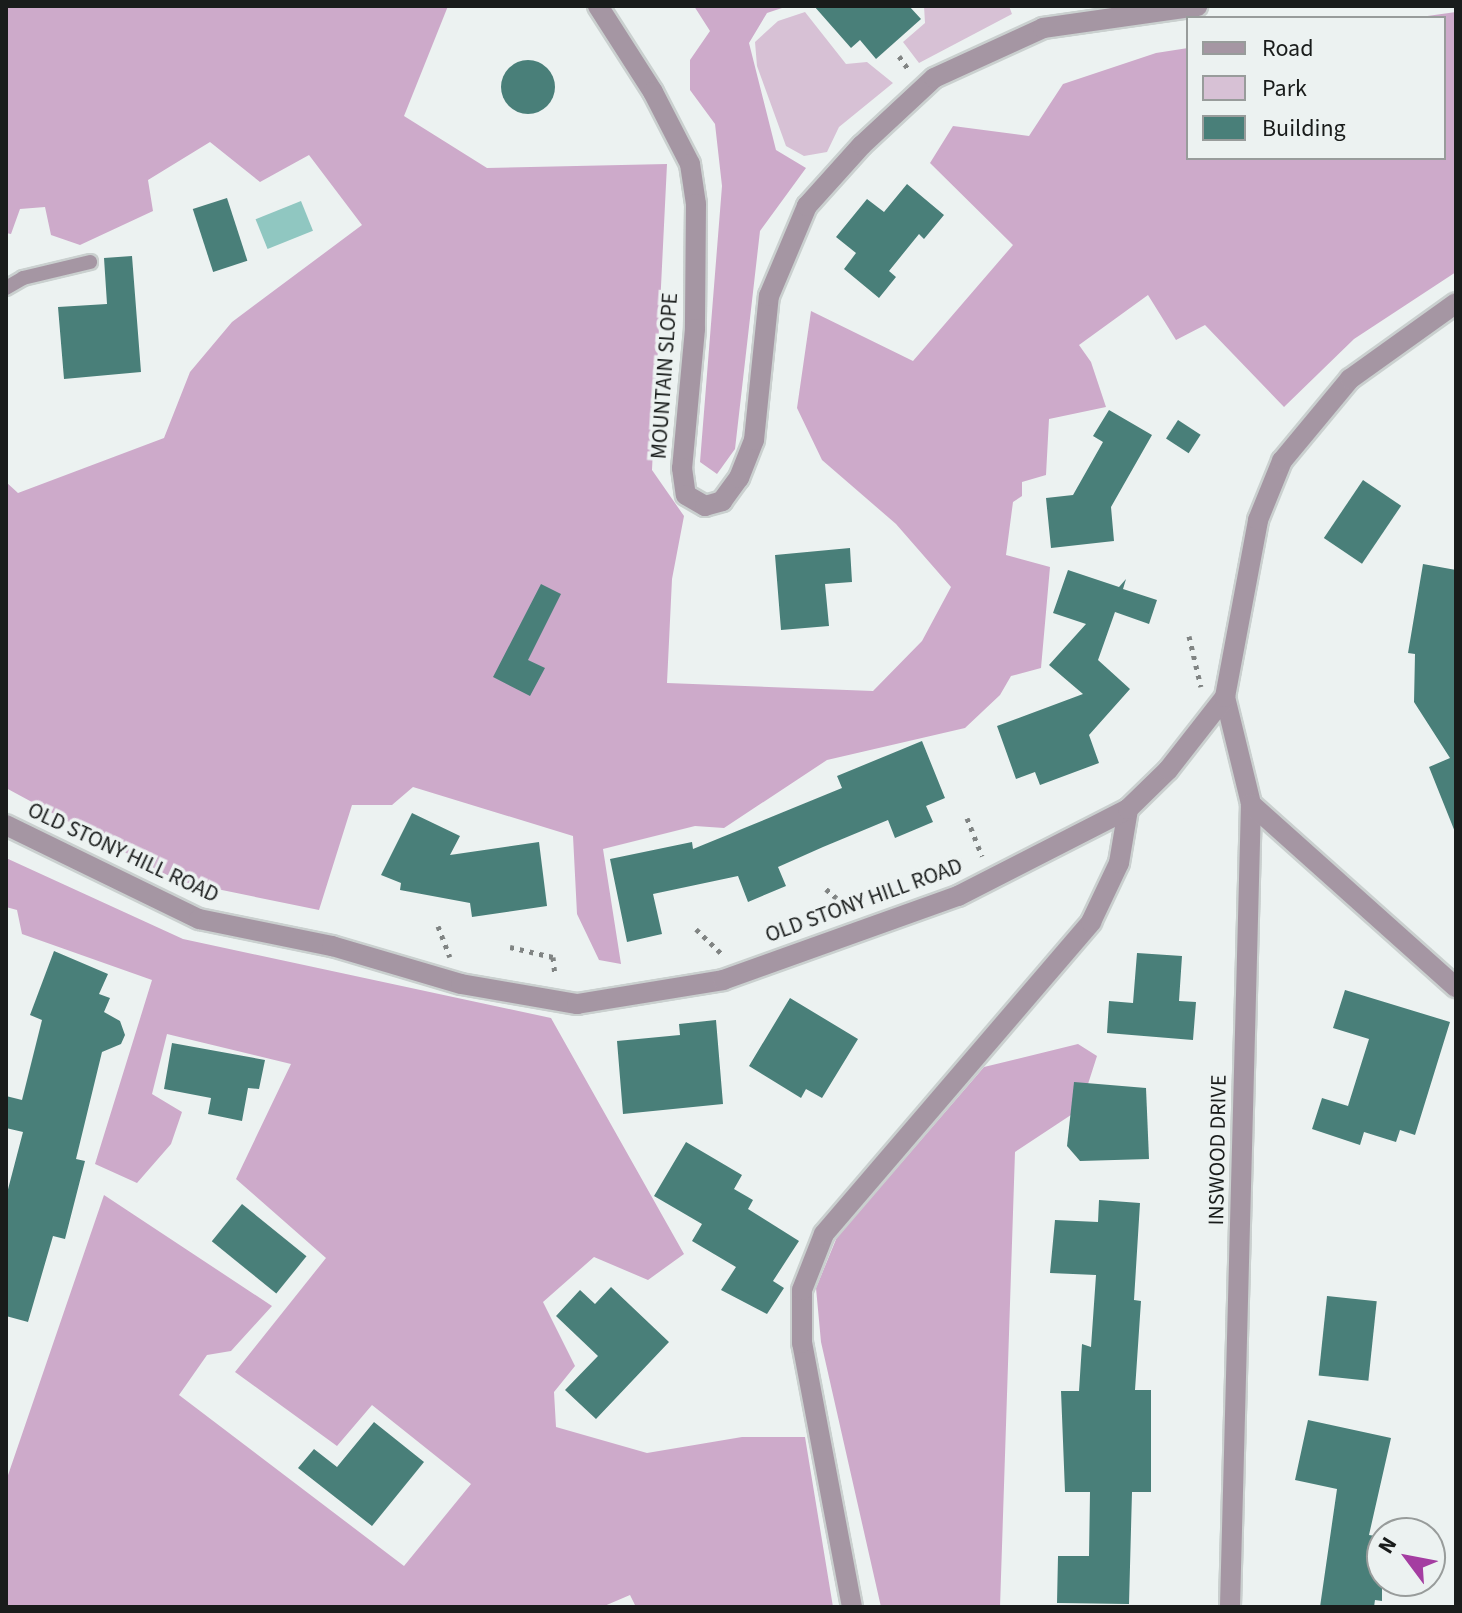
<!DOCTYPE html>
<html>
<head>
<meta charset="utf-8">
<style>
  body { margin:0 }
  #map { position:relative; width:1462px; height:1613px; overflow:hidden; background:#ecf2f1; font-family:"Source Sans 3",sans-serif }
  div>[style] { position:absolute }
  .green>* { inset:0; background:#d7c1d5 }
  .forest>* { inset:0; background:#cdaaca }
  .water>* { inset:0; background:#90c7c1; transform-origin:0 0 }
  .building>* { inset:0; background:#497f79; transform-origin:0 0 }
  .round { border-radius:50% }
  .path>* { height:5px; margin-top:-2.5px; transform-origin:0; background:repeating-linear-gradient(90deg,#808483 0 4px,transparent 0 10px) }
  .roads { filter:drop-shadow(2px 0 #cad0cf) drop-shadow(-2px 0 #cad0cf) drop-shadow(0 2px #cad0cf) drop-shadow(0 -2px #cad0cf) }
  .service>* { height:14px; margin:-7px; padding:0 7px; transform-origin:7px; border-radius:7px; background:#a596a3 }
  .minor>* { height:20px; margin:-10px; padding:0 10px; transform-origin:10px; border-radius:10px; background:#a596a3 }
  .tertiary>* { height:20px; margin:-10px; padding:0 10px; transform-origin:10px; border-radius:10px; background:#a596a3 }
  span { translate:-50% -50%; white-space:nowrap; text-align:center; line-height:1.15; -webkit-text-stroke:7px #ecf2f1; paint-order:stroke }
  .street-label { font-size:22px; color:#191c1b }
  .frame { position:absolute; inset:0; border:8px solid #191c1b; pointer-events:none }
  .legend { position:absolute; left:1186px; top:16px; width:260px; height:144px; box-sizing:border-box; background:#ecf2f1; border:2px solid #989c9b; margin:0; padding:10px 14px; list-style:none; font-size:24px; color:#191c1b }
  .legend li { display:flex; align-items:center; gap:16px; height:40px }
  .legend b { width:40px; border:2px solid #989c9b }
  .north { position:absolute; left:1366px; top:1517px; width:80px; height:80px; box-sizing:border-box; background:#ecf2f1; border:2px solid #989c9b; border-radius:50%; rotate:302deg; font-size:22px; font-weight:700; line-height:32px; text-align:center; color:#191c1b }
  .north::after { content:''; display:block; margin:auto; width:28px; height:36px; background:#a43da1; clip-path:polygon(50% 0,100% 100%,50% 72%,0 100%) }
</style>
</head>
<body>
<div id="map">
  <div class="green">
    <div style="clip-path:polygon(924px 6px,1009px 6px,1012px 14px,919px 63px,903px 42px,925px 23px)"></div>
    <div style="clip-path:polygon(805px 12px,846px 64px,867px 62px,893px 83px,839px 127px,827px 152px,804px 156px,786px 146px,757px 66px,755px 42px,778px 21px)"></div>
  </div>
  <div class="forest">
    <div style="clip-path:polygon(6px 6px,448px 6px,404px 116px,487px 168px,667px 164px,652px 470px,684px 516px,672px 579px,667px 683px,873px 691px,922px 641px,951px 587px,896px 524px,822px 460px,797px 408px,811px 311px,913px 361px,1013px 245px,930px 163px,953px 126px,1029px 136px,1063px 84px,1156px 53px,1188px 48px,1188px 158px,1444px 158px,1444px 18px,1413px 18px,1456px 12px,1456px 272px,1354px 339px,1284px 407px,1205px 325px,1176px 340px,1148px 295px,1079px 345px,1091px 362px,1106px 407px,1049px 419px,1046px 475px,1022px 482px,1022px 496px,1013px 502px,1006px 555px,1050px 567px,1041px 668px,1011px 676px,1000px 695px,965px 728px,827px 760px,724px 828px,695px 826px,603px 849px,621px 964px,599px 960px,577px 914px,573px 836px,413px 787px,392px 805px,352px 805px,319px 910px,178px 881px,6px 788px,6px 482px,18px 493px,164px 438px,190px 372px,232px 322px,362px 225px,309px 155px,260px 182px,210px 142px,148px 180px,153px 211px,80px 245px,51px 235px,45px 207px,20px 209px,11px 234px,6px 233px)"></div>
    <div style="clip-path:polygon(694px 6px,788px 6px,767px 13px,749px 43px,776px 150px,806px 168px,760px 231px,735px 449px,717px 474px,700px 462px,722px 186px,715px 124px,690px 90px,690px 60px,710px 31px)"></div>
    <div style="clip-path:polygon(6px 858px,183px 939px,551px 1018px,684px 1254px,648px 1280px,594px 1257px,543px 1302px,575px 1366px,554px 1392px,556px 1427px,647px 1453px,742px 1437px,805px 1437px,833px 1607px,636px 1607px,630px 1595px,602px 1607px,6px 1607px,6px 1481px,104px 1195px,272px 1306px,231px 1351px,207px 1355px,179px 1395px,404px 1566px,471px 1484px,372px 1405px,337px 1446px,235px 1372px,326px 1258px,236px 1179px,291px 1064px,167px 1034px,152px 1094px,182px 1112px,171px 1144px,137px 1183px,95px 1164px,152px 980px,22px 934px,17px 910px,6px 907px)"></div>
    <div style="clip-path:polygon(1078px 1044px,1097px 1056px,1080px 1109px,1015px 1152px,1000px 1607px,881px 1607px,821px 1342px,816px 1288px,837px 1237px,984px 1067px)"></div>
  </div>
  <div class="water">
    <div style="left:301px;top:201px;width:32px;height:49px;rotate:68deg"></div>
  </div>
  <div class="building">
    <div style="clip-path:polygon(814px 6px,909px 6px,921px 19px,876px 59px,860px 40px,851px 48px)"></div>
    <div class="round" style="left:501px;top:60px;width:54px;height:54px"></div>
    <div style="clip-path:polygon(907px 184px,944px 215px,924px 239px,919px 234px,889px 271px,896px 277px,879px 298px,844px 269px,856px 253px,836px 237px,867px 199px,884px 212px)"></div>
    <div style="left:227px;top:198px;width:66px;height:36px;rotate:72deg"></div>
    <div style="clip-path:polygon(132px 256px,141px 372px,64px 379px,58px 307px,107px 304px,104px 258px)"></div>
    <div style="clip-path:polygon(1109px 410px,1152px 435px,1111px 507px,1114px 541px,1051px 548px,1046px 498px,1073px 495px,1103px 442px,1093px 436px)"></div>
    <div style="left:1178px;top:420px;width:27px;height:22px;rotate:33deg"></div>
    <div style="left:1363px;top:480px;width:46px;height:70px;rotate:34deg"></div>
    <div style="clip-path:polygon(850px 548px,852px 582px,825px 584px,829px 626px,781px 630px,775px 555px)"></div>
    <div style="clip-path:polygon(1423px 564px,1456px 570px,1455px 832px,1429px 767px,1450px 758px,1414px 702px,1415px 654px,1408px 653px)"></div>
    <div style="clip-path:polygon(1068px 570px,1119px 587px,1126px 579px,1123px 589px,1157px 600px,1149px 624px,1115px 612px,1098px 660px,1130px 689px,1089px 735px,1099px 763px,1040px 785px,1035px 772px,1016px 779px,997px 726px,1083px 694px,1049px 665px,1086px 624px,1053px 613px)"></div>
    <div style="clip-path:polygon(541px 584px,561px 594px,528px 660px,545px 668px,530px 696px,493px 677px)"></div>
    <div style="clip-path:polygon(922px 741px,945px 798px,926px 806px,933px 822px,895px 838px,888px 820px,823px 847px,778px 867px,786px 886px,748px 902px,738px 876px,653px 894px,662px 934px,627px 942px,610px 859px,692px 842px,693px 849px,842px 788px,837px 776px)"></div>
    <div style="clip-path:polygon(412px 813px,460px 836px,450px 855px,539px 842px,547px 906px,472px 917px,470px 903px,400px 890px,401px 883px,381px 875px)"></div>
    <div style="clip-path:polygon(54px 951px,108px 974px,99px 994px,110px 998px,104px 1012px,120px 1021px,125px 1035px,121px 1044px,102px 1052px,76px 1159px,85px 1161px,65px 1239px,53px 1236px,28px 1322px,6px 1316px,6px 1197px,23px 1132px,6px 1128px,6px 1096px,22px 1100px,42px 1020px,30px 1015px)"></div>
    <div style="clip-path:polygon(1137px 953px,1182px 956px,1179px 1001px,1196px 1002px,1193px 1040px,1107px 1033px,1109px 1001px,1133px 1003px)"></div>
    <div style="clip-path:polygon(1345px 990px,1450px 1022px,1415px 1135px,1400px 1130px,1396px 1142px,1364px 1132px,1360px 1145px,1312px 1129px,1322px 1098px,1348px 1106px,1369px 1039px,1333px 1028px)"></div>
    <div style="clip-path:polygon(790px 998px,858px 1039px,822px 1098px,806px 1089px,801px 1098px,749px 1066px)"></div>
    <div style="clip-path:polygon(716px 1020px,723px 1104px,623px 1114px,617px 1041px,680px 1035px,679px 1024px)"></div>
    <div style="clip-path:polygon(172px 1043px,265px 1060px,259px 1089px,248px 1088px,242px 1121px,208px 1114px,211px 1098px,164px 1089px)"></div>
    <div style="clip-path:polygon(1074px 1082px,1146px 1088px,1149px 1159px,1080px 1161px,1067px 1146px)"></div>
    <div style="clip-path:polygon(686px 1142px,742px 1175px,734px 1189px,753px 1200px,748px 1209px,799px 1241px,773px 1281px,784px 1288px,767px 1314px,721px 1290px,736px 1267px,692px 1241px,702px 1224px,654px 1196px)"></div>
    <div style="clip-path:polygon(1099px 1200px,1140px 1203px,1134px 1300px,1141px 1301px,1135px 1390px,1151px 1390px,1151px 1492px,1132px 1492px,1129px 1604px,1057px 1603px,1058px 1556px,1089px 1556px,1090px 1492px,1065px 1492px,1061px 1391px,1079px 1391px,1082px 1344px,1091px 1347px,1096px 1275px,1050px 1273px,1055px 1220px,1098px 1222px)"></div>
    <div style="left:242px;top:1204px;width:83px;height:48px;rotate:39deg"></div>
    <div style="clip-path:polygon(611px 1287px,669px 1342px,596px 1419px,565px 1390px,598px 1356px,556px 1316px,580px 1290px,595px 1304px)"></div>
    <div style="left:1327px;top:1296px;width:50px;height:80px;rotate:6deg"></div>
    <div style="clip-path:polygon(1308px 1420px,1391px 1438px,1369px 1535px,1382px 1537px,1382px 1601px,1375px 1600px,1374px 1607px,1320px 1607px,1337px 1489px,1295px 1480px)"></div>
    <div style="clip-path:polygon(374px 1422px,424px 1462px,372px 1526px,298px 1468px,314px 1449px,337px 1467px)"></div>
  </div>
  <div class="path">
    <div style="left:899px;top:56px;width:16px;rotate:55deg"></div>
    <div style="left:1189px;top:636px;width:52px;rotate:76.8deg"></div>
    <div style="left:967px;top:818px;width:41px;rotate:68.5deg"></div>
    <div style="left:826px;top:889px;width:30px;rotate:41deg"></div>
    <div style="left:438px;top:926px;width:33px;rotate:69deg"></div>
    <div style="left:696px;top:929px;width:37px;rotate:44deg"></div>
    <div style="left:510px;top:947px;width:44px;rotate:13.1deg"></div>
    <div style="left:553px;top:957px;width:19px;rotate:84deg"></div>
  </div>
  <div class="roads">
    <div class="service">
      <div style="left:6px;top:288px;width:20px;rotate:-30deg"></div>
      <div style="left:23px;top:278px;width:69px;rotate:-13.4deg"></div>
    </div>
    <div class="minor">
      <div style="left:598px;top:6px;width:102px;rotate:57.4deg"></div>
      <div style="left:653px;top:92px;width:81px;rotate:62.8deg"></div>
      <div style="left:690px;top:164px;width:40px;rotate:81.5deg"></div>
      <div style="left:696px;top:204px;width:125px;rotate:90.5deg"></div>
      <div style="left:695px;top:329px;width:140px;rotate:95.3deg"></div>
      <div style="left:682px;top:468px;width:27px;rotate:82deg"></div>
      <div style="left:686px;top:495px;width:22px;rotate:30deg"></div>
      <div style="left:705px;top:506px;width:18px;rotate:-16deg"></div>
      <div style="left:722px;top:501px;width:29px;rotate:-54deg"></div>
      <div style="left:739px;top:478px;width:41px;rotate:-68.5deg"></div>
      <div style="left:754px;top:440px;width:145px;rotate:-84.1deg"></div>
      <div style="left:769px;top:296px;width:98px;rotate:-67.1deg"></div>
      <div style="left:807px;top:206px;width:82px;rotate:-48deg"></div>
      <div style="left:862px;top:145px;width:98px;rotate:-42.9deg"></div>
      <div style="left:934px;top:78px;width:120px;rotate:-24.6deg"></div>
      <div style="left:1043px;top:28px;width:156px;rotate:-8.1deg"></div>
      <div style="left:1225px;top:697px;width:110px;rotate:76.3deg"></div>
      <div style="left:1251px;top:804px;width:803px;rotate:91.5deg"></div>
      <div style="left:1251px;top:804px;width:275px;rotate:41.8deg"></div>
      <div style="left:852px;top:1607px;width:269px;rotate:-100.7deg"></div>
      <div style="left:802px;top:1343px;width:53px;rotate:-90deg"></div>
      <div style="left:802px;top:1290px;width:60px;rotate:-68.6deg"></div>
      <div style="left:824px;top:1234px;width:411px;rotate:-49.4deg"></div>
      <div style="left:1091px;top:922px;width:65px;rotate:-64.6deg"></div>
      <div style="left:1119px;top:863px;width:55px;rotate:-80.5deg"></div>
    </div>
    <div class="tertiary">
      <div style="left:6px;top:825px;width:215px;rotate:26deg"></div>
      <div style="left:199px;top:919px;width:136px;rotate:11.5deg"></div>
      <div style="left:332px;top:946px;width:134px;rotate:16.4deg"></div>
      <div style="left:461px;top:984px;width:118px;rotate:9.8deg"></div>
      <div style="left:577px;top:1004px;width:148px;rotate:-9.3deg"></div>
      <div style="left:723px;top:980px;width:250px;rotate:-19.7deg"></div>
      <div style="left:958px;top:896px;width:191px;rotate:-27.1deg"></div>
      <div style="left:1128px;top:809px;width:56px;rotate:-44.3deg"></div>
      <div style="left:1168px;top:770px;width:93px;rotate:-52deg"></div>
      <div style="left:1225px;top:697px;width:180px;rotate:-79.4deg"></div>
      <div style="left:1258px;top:520px;width:64px;rotate:-67.9deg"></div>
      <div style="left:1282px;top:461px;width:107px;rotate:-50.3deg"></div>
      <div style="left:1350px;top:379px;width:130px;rotate:-35.6deg"></div>
    </div>
  </div>
  <div class="street-label">
    <span style="left:665px;top:376px;rotate:-86deg">MOUNTAIN SLOPE</span>
    <span style="left:123px;top:853px;rotate:25deg">OLD STONY HILL ROAD</span>
    <span style="left:864px;top:901px;rotate:-20deg">OLD STONY HILL ROAD</span>
    <span style="left:1218px;top:1150px;rotate:-89deg">INSWOOD DRIVE</span>
  </div>
  <div class="frame"></div>
  <ul class="legend">
  <li><b style="height:10px;background:#a596a3"></b>Road</li>
  <li><b style="height:22px;background:#d7c1d5"></b>Park</li>
  <li><b style="height:22px;background:#497f79"></b>Building</li>
  </ul>
  <div class="north">N</div>
</div>
</body>
</html>
